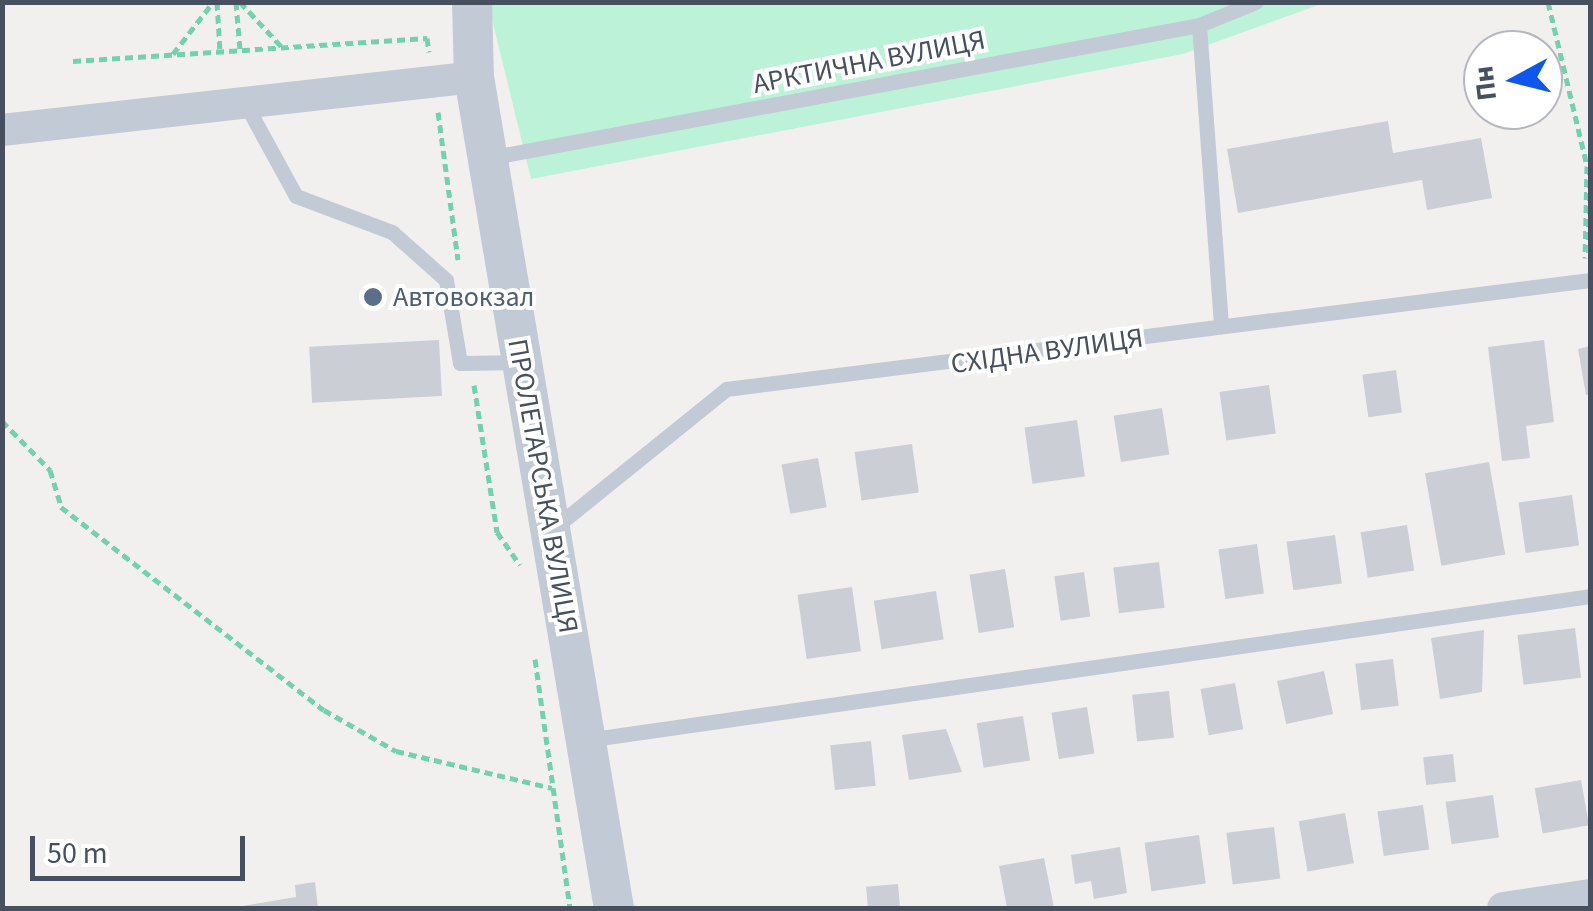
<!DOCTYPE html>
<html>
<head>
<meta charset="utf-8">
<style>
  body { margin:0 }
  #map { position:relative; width:1593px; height:911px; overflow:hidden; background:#f2f0ef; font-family:"Source Sans 3",sans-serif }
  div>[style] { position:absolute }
  .green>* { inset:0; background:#bcf2d7 }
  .building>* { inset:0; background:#cbced5; transform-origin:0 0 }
  .path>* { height:5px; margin-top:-2.5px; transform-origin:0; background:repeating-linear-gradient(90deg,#72d2ad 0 8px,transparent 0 13px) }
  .service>* { height:15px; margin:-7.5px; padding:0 7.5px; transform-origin:7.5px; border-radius:7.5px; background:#c2cad5 }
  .minor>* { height:32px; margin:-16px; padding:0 16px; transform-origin:16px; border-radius:16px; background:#c2cad5 }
  .tertiary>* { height:40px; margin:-20px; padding:0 20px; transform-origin:20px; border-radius:20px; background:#c2cad5 }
  .dots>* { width:28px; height:28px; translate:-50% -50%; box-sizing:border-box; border:5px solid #fff; border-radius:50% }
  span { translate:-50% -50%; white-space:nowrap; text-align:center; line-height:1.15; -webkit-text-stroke:8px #fff; paint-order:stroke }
  .street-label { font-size:28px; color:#46505e }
  .service-label { font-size:28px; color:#4e5e75 }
  .left { translate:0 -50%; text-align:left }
  .frame { position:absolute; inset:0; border:5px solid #46505e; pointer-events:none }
  .north { position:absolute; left:1463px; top:30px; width:100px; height:100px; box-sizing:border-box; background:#fff; border:2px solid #b5b9bf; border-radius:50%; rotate:263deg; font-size:28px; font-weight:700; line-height:40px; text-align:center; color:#46505e }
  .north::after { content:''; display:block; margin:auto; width:35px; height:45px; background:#0f57ec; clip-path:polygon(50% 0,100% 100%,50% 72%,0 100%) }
  .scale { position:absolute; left:30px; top:836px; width:215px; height:45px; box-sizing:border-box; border:5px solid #46505e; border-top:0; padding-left:12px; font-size:30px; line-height:35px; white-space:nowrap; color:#46505e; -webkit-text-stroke:8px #fff; paint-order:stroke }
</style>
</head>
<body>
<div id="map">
  <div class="green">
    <div style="clip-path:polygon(488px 3px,1324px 3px,1183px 54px,531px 179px)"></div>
  </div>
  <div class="building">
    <div style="clip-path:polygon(1388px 121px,1393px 153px,1481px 138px,1492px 198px,1427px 210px,1422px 180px,1238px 213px,1227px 149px)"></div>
    <div style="left:439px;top:340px;width:56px;height:130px;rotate:87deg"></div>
    <div style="clip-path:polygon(1544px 340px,1554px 422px,1526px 426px,1530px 458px,1502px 461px,1488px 347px)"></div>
    <div style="clip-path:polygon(1590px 346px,1590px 394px,1586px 395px,1578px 349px)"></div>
    <div style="left:1396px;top:370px;width:43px;height:34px;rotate:82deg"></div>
    <div style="left:1269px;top:385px;width:49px;height:50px;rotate:82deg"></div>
    <div style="left:1162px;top:408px;width:47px;height:49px;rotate:81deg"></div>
    <div style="left:1077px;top:420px;width:57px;height:53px;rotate:82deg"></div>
    <div style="left:912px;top:444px;width:49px;height:58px;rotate:82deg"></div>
    <div style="left:818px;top:458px;width:50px;height:37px;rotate:80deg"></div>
    <div style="left:1489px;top:462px;width:94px;height:65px;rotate:80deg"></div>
    <div style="left:1572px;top:495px;width:51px;height:54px;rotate:82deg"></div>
    <div style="left:1407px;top:525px;width:46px;height:47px;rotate:81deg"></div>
    <div style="left:1335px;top:535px;width:49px;height:49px;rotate:82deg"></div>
    <div style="left:1257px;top:544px;width:50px;height:39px;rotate:82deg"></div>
    <div style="left:1159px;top:562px;width:46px;height:46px;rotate:83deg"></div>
    <div style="left:1005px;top:569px;width:59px;height:36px;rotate:81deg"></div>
    <div style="left:1084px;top:572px;width:45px;height:30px;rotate:82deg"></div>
    <div style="left:852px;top:587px;width:65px;height:55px;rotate:82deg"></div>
    <div style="left:936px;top:591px;width:49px;height:63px;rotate:81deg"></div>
    <div style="left:1575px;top:628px;width:50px;height:58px;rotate:83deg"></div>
    <div style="clip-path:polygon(1484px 630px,1482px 692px,1440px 699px,1431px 638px)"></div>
    <div style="left:1393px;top:659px;width:47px;height:38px;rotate:83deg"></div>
    <div style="left:1324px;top:671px;width:44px;height:48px;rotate:78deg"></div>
    <div style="left:1235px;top:683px;width:47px;height:35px;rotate:80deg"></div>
    <div style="left:1169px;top:691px;width:47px;height:37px;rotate:84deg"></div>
    <div style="left:1087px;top:707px;width:47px;height:36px;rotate:81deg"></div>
    <div style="left:1023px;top:716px;width:45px;height:47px;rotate:81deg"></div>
    <div style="clip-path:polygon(946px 729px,962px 772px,909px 780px,902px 735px)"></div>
    <div style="left:871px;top:741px;width:45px;height:41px;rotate:84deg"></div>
    <div style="left:1453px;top:754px;width:28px;height:30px;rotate:84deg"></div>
    <div style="left:1581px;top:780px;width:46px;height:47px;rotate:80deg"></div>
    <div style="left:1493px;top:795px;width:43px;height:48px;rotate:82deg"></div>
    <div style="left:1423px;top:805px;width:45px;height:46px;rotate:82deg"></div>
    <div style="left:1345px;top:813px;width:51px;height:47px;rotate:80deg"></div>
    <div style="left:1274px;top:827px;width:52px;height:48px;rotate:83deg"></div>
    <div style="left:1199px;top:835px;width:49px;height:55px;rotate:82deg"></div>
    <div style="clip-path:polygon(1120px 847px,1127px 893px,1094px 899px,1091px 881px,1075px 884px,1071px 855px)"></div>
    <div style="clip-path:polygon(1044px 858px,1054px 908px,1007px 908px,999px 866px)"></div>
    <div style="clip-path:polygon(315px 882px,318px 908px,230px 908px,296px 897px,295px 885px)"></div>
    <div style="left:898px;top:884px;width:24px;height:32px;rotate:85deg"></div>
  </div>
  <div class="path">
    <div style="left:217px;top:2px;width:49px;rotate:86.5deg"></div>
    <div style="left:236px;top:2px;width:48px;rotate:85.2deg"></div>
    <div style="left:240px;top:2px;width:62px;rotate:47deg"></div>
    <div style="left:1548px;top:2px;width:169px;rotate:76.6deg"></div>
    <div style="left:1587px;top:166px;width:92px;rotate:91.2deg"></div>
    <div style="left:173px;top:54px;width:66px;rotate:-52.4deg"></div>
    <div style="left:73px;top:61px;width:355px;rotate:-3.7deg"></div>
    <div style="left:427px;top:38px;width:14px;rotate:82deg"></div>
    <div style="left:438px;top:112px;width:149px;rotate:82.3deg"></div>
    <div style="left:474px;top:385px;width:149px;rotate:81.1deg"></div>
    <div style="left:497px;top:532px;width:40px;rotate:55.1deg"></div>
    <div style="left:2px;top:421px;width:69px;rotate:45.6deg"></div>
    <div style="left:50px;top:470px;width:39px;rotate:73deg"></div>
    <div style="left:61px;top:507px;width:332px;rotate:37.7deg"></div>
    <div style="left:324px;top:710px;width:83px;rotate:29.7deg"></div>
    <div style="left:396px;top:751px;width:160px;rotate:13.3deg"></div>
    <div style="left:535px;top:659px;width:251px;rotate:82deg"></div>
  </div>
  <div class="service">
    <div style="left:1199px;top:25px;width:302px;rotate:85.8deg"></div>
    <div style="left:245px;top:103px;width:106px;rotate:61.3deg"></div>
    <div style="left:296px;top:196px;width:103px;rotate:20.6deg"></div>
    <div style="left:392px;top:232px;width:72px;rotate:41.6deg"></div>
    <div style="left:446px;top:280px;width:84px;rotate:80.4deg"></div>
    <div style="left:460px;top:363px;width:61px;rotate:-0.9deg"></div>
    <div style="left:488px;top:158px;width:723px;rotate:-10.6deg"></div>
    <div style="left:1199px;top:25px;width:61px;rotate:-22deg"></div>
    <div style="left:554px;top:528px;width:221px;rotate:-38.9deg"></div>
    <div style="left:726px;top:389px;width:871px;rotate:-7.19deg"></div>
    <div style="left:586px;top:740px;width:1014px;rotate:-8.16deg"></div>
  </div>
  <div class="minor">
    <div style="left:2px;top:130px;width:475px;rotate:-6.4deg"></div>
    <div style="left:1503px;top:908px;width:88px;rotate:-8.5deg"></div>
  </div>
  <div class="tertiary">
    <div style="left:472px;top:2px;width:75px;rotate:88.5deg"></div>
    <div style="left:474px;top:77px;width:843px;rotate:80.44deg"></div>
  </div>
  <div class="dots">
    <div style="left:373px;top:297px;background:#5c6f8a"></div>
  </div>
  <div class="street-label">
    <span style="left:869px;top:62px;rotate:-11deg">АРКТИЧНА ВУЛИЦЯ</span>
    <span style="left:1047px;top:351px;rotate:-8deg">СХІДНА ВУЛИЦЯ</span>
    <span style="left:543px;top:486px;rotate:80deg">ПРОЛЕТАРСЬКА ВУЛИЦЯ</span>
  </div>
  <div class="service-label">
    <span class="left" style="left:393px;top:297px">Автовокзал</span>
  </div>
  <div class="frame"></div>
  <div class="north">Пн</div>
  <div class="scale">50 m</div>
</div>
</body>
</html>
